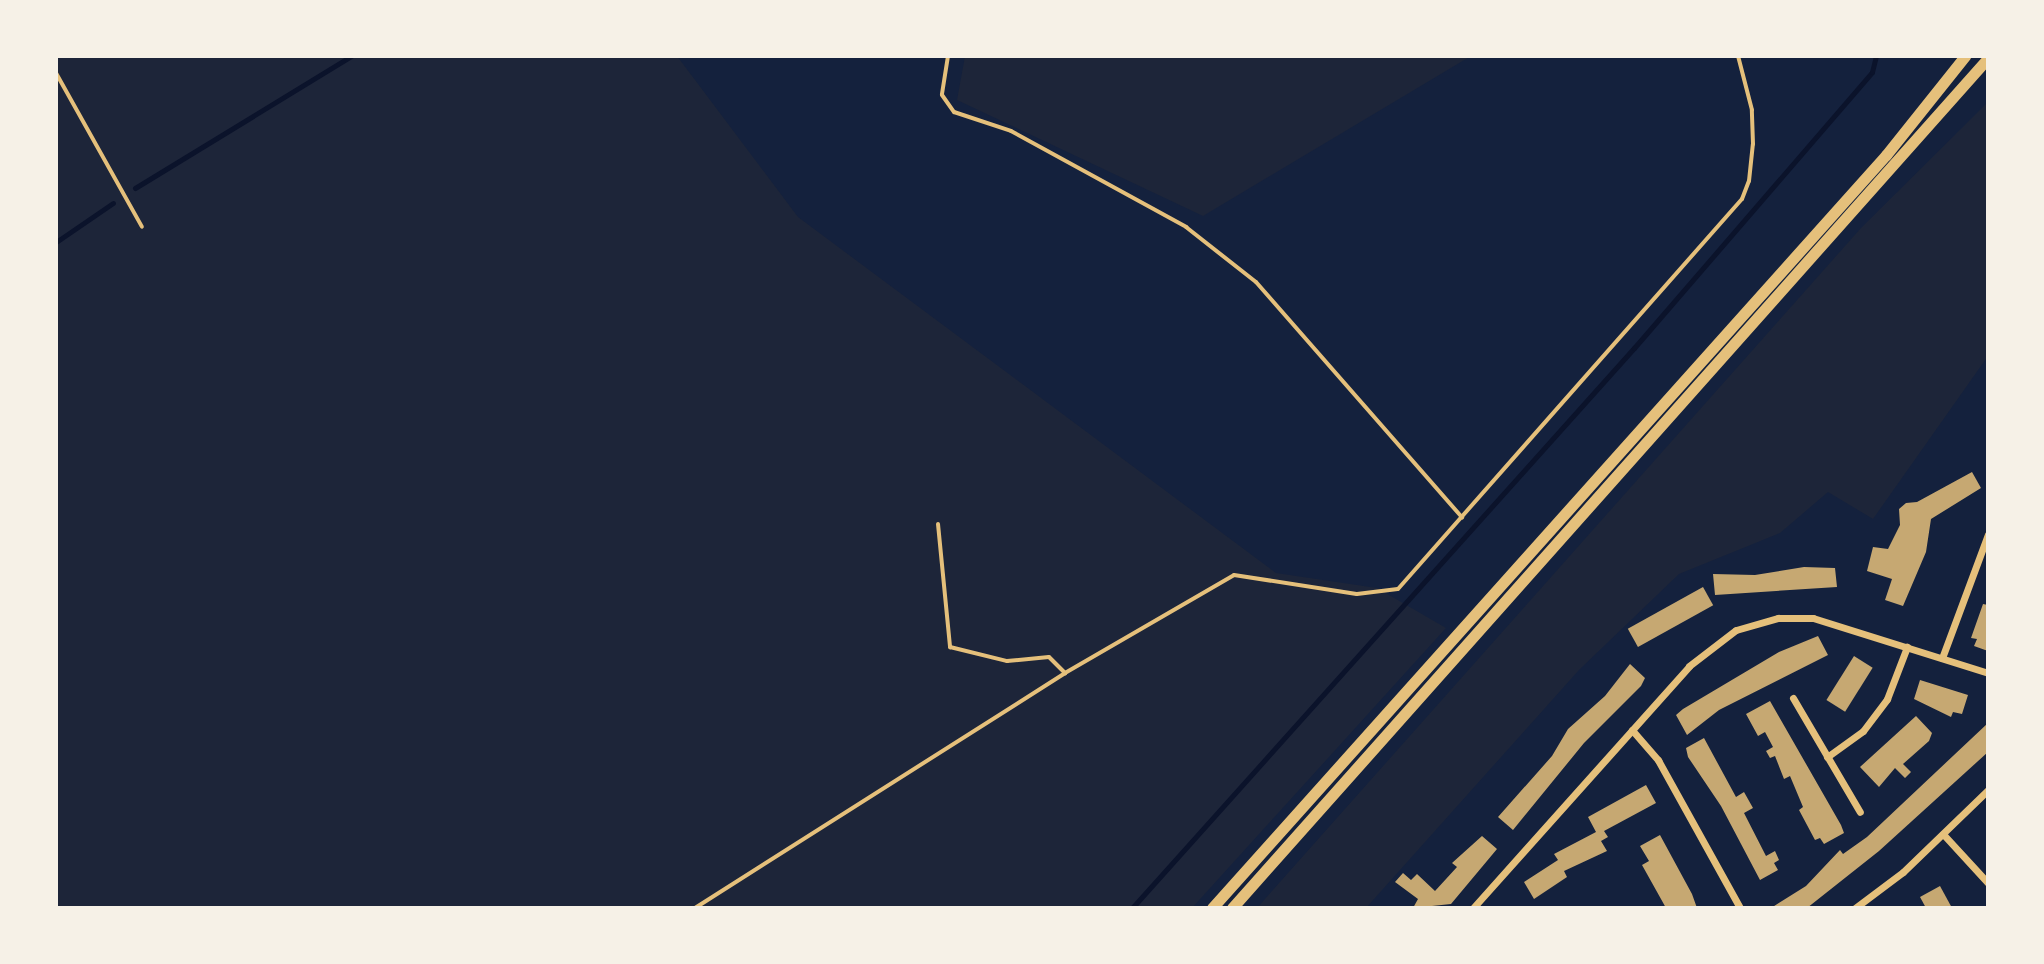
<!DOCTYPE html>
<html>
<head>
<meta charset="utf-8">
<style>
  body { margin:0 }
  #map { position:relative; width:2044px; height:964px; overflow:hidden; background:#14213d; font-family:Barlow,sans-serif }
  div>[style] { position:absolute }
  .green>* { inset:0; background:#1d2539 }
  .stream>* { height:5px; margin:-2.5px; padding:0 2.5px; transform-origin:2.5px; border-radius:2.5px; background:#0b132b }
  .building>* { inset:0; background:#c6a872; transform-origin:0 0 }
  .service>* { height:4px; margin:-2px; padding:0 2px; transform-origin:2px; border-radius:2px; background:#e5c07b }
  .minor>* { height:7px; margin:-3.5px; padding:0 3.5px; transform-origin:3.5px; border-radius:3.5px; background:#e5c07b }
  .primary>* { height:11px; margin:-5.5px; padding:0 5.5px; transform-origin:5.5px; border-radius:5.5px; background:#e5c07b }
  span { translate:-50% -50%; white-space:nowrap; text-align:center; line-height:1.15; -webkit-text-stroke:7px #f6f1e7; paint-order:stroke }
  .frame { position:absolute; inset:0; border:58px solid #f6f1e7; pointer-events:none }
</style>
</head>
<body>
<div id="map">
  <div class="green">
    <div style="clip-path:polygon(56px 56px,677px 56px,798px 217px,1276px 573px,1377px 588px,1446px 628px,1192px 908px,56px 908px)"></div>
    <div style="clip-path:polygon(965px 56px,1471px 56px,1203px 216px,957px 100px)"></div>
    <div style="clip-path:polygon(1988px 102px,1988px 356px,1873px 519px,1828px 492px,1780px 533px,1679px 574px,1579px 670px,1366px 908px,1257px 908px,1861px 228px)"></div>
  </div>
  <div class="stream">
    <div style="left:135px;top:188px;width:253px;rotate:-31.4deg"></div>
    <div style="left:56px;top:242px;width:69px;rotate:-34.4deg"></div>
    <div style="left:1132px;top:908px;width:752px;rotate:-48.13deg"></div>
    <div style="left:1634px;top:348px;width:364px;rotate:-49.2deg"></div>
    <div style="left:1872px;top:72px;width:16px;rotate:-76deg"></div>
  </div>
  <div class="building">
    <div style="clip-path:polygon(1972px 472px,1981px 488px,1931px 519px,1926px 552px,1903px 606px,1885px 600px,1892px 579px,1867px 571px,1873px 547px,1888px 549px,1900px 525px,1899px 509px,1906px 503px,1917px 502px)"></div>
    <div style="clip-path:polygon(1804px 567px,1835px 568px,1837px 587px,1715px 595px,1713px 574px,1755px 575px)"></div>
    <div style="left:1703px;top:587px;width:21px;height:86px;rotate:61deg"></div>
    <div style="clip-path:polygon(1983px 604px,1988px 605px,1988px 651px,1974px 646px,1977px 639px,1971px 638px)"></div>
    <div style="clip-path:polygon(1818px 636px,1828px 655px,1719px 710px,1687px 735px,1676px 715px,1683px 709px,1779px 652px)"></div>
    <div style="left:1854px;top:656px;width:22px;height:52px;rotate:32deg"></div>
    <div style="clip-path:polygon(1630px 664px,1645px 678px,1641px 686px,1584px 743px,1513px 830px,1498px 817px,1552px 756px,1568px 729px,1605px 696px)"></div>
    <div style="clip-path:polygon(1920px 680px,1968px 695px,1962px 714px,1953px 712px,1951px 717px,1914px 699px)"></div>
    <div style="clip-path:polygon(1770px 701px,1841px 825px,1844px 833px,1824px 844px,1820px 838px,1815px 840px,1799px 810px,1803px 807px,1790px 776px,1784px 779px,1775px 756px,1770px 758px,1766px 751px,1773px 747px,1765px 732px,1758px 736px,1746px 714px)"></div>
    <div style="clip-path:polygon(1916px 716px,1932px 733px,1929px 741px,1903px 764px,1911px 772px,1905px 778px,1895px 768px,1879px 787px,1860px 767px)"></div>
    <div style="clip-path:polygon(1988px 723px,1988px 752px,1879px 851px,1807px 908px,1771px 908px,1806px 886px,1840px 850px,1843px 854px,1867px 837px)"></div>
    <div style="clip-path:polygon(1704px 738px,1736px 797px,1744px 792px,1753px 808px,1744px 813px,1766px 856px,1775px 851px,1779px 860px,1774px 863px,1778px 870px,1760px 880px,1721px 806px,1688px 757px,1686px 748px)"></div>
    <div style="clip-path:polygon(1646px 785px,1656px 803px,1604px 831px,1608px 837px,1601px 841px,1607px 851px,1564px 871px,1567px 877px,1534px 899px,1524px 882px,1558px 860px,1554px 854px,1596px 832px,1588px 817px)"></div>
    <div style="clip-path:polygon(1660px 835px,1692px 894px,1697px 908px,1666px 908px,1642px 865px,1649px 861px,1640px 846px)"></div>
    <div style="clip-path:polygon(1482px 836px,1497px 849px,1451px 904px,1413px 908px,1418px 899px,1395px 882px,1403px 873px,1411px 880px,1417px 874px,1435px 891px,1457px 867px,1452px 863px)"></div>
    <div style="clip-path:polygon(1940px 886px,1952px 908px,1926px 908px,1920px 897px)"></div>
  </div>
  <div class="service">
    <div style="left:948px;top:56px;width:39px;rotate:99deg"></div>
    <div style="left:942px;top:95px;width:21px;rotate:55deg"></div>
    <div style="left:954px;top:112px;width:60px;rotate:18.4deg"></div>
    <div style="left:1011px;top:131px;width:200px;rotate:28.7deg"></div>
    <div style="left:1186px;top:227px;width:89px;rotate:38.2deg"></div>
    <div style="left:1256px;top:282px;width:313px;rotate:48.8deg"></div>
    <div style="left:56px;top:73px;width:176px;rotate:60.8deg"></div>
    <div style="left:938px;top:524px;width:124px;rotate:84.4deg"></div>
    <div style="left:950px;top:647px;width:59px;rotate:13.8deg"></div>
    <div style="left:1007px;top:661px;width:42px;rotate:-5.4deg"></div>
    <div style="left:1049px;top:657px;width:23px;rotate:45deg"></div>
    <div style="left:695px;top:908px;width:438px;rotate:-32.4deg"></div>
    <div style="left:1065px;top:673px;width:195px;rotate:-30.1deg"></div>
    <div style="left:1234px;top:575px;width:124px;rotate:8.8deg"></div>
    <div style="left:1357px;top:594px;width:41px;rotate:-7deg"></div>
    <div style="left:1398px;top:589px;width:520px;rotate:-48.59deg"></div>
    <div style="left:1742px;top:199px;width:19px;rotate:-69deg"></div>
    <div style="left:1749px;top:181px;width:37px;rotate:-84deg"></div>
    <div style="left:1753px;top:144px;width:34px;rotate:-92deg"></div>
    <div style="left:1752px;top:110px;width:56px;rotate:-104.5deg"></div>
  </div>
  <div class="minor">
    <div style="left:1942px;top:658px;width:132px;rotate:-69.6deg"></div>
    <div style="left:1793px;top:698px;width:132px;rotate:59.6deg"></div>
    <div style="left:1632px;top:730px;width:40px;rotate:49deg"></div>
    <div style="left:1658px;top:760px;width:169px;rotate:61deg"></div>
    <div style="left:1827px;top:757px;width:44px;rotate:-35.8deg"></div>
    <div style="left:1863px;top:731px;width:40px;rotate:-53deg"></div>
    <div style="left:1887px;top:699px;width:56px;rotate:-69deg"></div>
    <div style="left:1943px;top:834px;width:67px;rotate:47.4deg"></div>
    <div style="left:1473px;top:908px;width:324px;rotate:-48.2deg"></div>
    <div style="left:1689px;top:666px;width:59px;rotate:-37.5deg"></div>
    <div style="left:1736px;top:630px;width:44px;rotate:-15.9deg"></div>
    <div style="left:1778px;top:618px;width:35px"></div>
    <div style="left:1813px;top:618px;width:183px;rotate:17.4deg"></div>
    <div style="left:1855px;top:908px;width:60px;rotate:-36.9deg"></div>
    <div style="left:1903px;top:872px;width:118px;rotate:-44deg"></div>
  </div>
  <div class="primary">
    <div style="left:1212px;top:908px;width:1011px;rotate:-48.17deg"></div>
    <div style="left:1886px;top:155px;width:127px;rotate:-51.4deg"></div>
    <div style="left:1232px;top:908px;width:1138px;rotate:-48.35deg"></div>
  </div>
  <div class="frame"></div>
</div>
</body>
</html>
